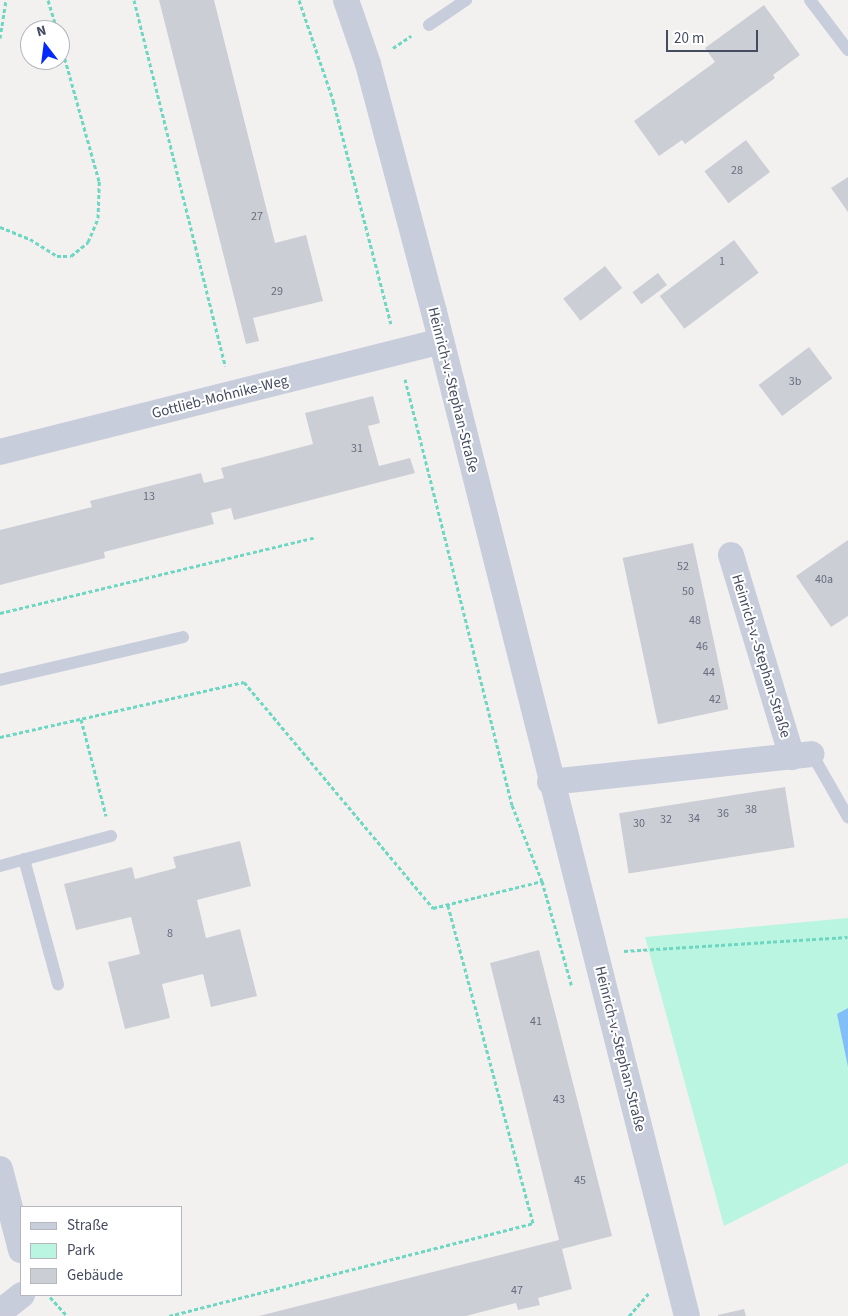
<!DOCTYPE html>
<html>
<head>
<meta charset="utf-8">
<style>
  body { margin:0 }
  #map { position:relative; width:848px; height:1316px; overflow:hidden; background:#f3f1f0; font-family:"Source Sans 3",sans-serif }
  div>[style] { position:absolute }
  .green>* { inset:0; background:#baf5e1 }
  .water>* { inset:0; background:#82bef7 }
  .building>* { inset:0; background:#ccced6; transform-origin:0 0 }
  .path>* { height:3px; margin-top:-1.5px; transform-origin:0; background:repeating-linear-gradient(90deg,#6ed7c1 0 4px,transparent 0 6.5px) }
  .lane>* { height:12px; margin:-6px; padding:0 6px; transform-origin:6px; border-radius:6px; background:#c8cddc }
  .street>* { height:26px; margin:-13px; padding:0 13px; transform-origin:13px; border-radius:13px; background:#c8cddc }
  span { translate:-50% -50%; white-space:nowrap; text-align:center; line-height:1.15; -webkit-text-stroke:4px #fff; paint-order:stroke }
  .number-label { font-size:12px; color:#686c7e }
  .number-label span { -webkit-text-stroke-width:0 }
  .street-label { font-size:15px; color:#464c60 }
  .legend { position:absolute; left:20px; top:1206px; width:162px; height:90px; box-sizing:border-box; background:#fff; border:1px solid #b5b7bf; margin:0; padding:6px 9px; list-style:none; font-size:15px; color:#464c60 }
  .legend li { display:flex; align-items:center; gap:10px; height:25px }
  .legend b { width:25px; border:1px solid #b5b7bf }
  .north { position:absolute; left:20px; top:20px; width:50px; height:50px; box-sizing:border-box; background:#fff; border:1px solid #b5b7bf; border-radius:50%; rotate:345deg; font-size:14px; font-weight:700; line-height:20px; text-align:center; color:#464c60 }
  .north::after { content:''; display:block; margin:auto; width:18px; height:22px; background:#032afa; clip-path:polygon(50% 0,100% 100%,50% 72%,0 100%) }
  .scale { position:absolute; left:666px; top:30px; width:92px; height:22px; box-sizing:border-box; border:2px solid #464c60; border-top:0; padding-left:6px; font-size:15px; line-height:18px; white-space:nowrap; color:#464c60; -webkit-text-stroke:4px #fff; paint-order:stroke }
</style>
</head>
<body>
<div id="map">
  <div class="green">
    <div style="clip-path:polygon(848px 918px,848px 1008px,838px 1015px,848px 1067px,848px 1163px,724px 1226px,645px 937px)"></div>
  </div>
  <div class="water">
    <div style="clip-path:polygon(848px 1008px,848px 1067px,837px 1014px)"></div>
  </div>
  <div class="building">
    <div style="clip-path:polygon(159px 0,214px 0,275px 243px,306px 235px,323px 301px,253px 318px,259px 341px,246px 344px)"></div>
    <div style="clip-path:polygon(764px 5px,800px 55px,773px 75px,775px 78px,685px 144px,682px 140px,659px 156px,634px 121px,715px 62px,705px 48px)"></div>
    <div style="left:746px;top:140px;width:40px;height:52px;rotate:53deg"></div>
    <div style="clip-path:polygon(848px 177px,848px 212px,831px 188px)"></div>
    <div style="left:734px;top:240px;width:41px;height:93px;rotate:53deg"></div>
    <div style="left:605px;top:266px;width:28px;height:53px;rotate:52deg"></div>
    <div style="left:658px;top:273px;width:15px;height:32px;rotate:53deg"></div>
    <div style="left:809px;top:347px;width:39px;height:63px;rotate:53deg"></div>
    <div style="clip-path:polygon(373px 396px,380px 423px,368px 426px,379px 466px,410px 458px,415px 473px,234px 520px,231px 508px,211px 513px,214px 524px,104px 552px,105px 558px,0 585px,0 530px,92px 507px,90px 501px,201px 473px,204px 483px,224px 478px,221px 468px,313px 444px,305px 413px)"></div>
    <div style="clip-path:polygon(848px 540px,848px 616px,831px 627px,796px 576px)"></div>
    <div style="left:693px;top:543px;width:170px;height:72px;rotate:78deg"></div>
    <div style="left:785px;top:787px;width:61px;height:168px;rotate:81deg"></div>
    <div style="clip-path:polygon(240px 841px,251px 886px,197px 900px,206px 938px,240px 929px,257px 996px,211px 1007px,203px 974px,162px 984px,170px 1018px,125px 1029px,108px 962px,140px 954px,131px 917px,76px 930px,64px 884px,132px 867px,135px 879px,176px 868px,173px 857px)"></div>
    <div style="clip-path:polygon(539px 950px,612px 1236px,562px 1249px,572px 1289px,538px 1298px,540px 1305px,518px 1310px,516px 1303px,466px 1316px,259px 1316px,559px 1240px,490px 963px)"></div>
    <div style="clip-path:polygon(744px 1309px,746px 1316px,718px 1316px,718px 1315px)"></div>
  </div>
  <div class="path">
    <div style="left:48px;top:0;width:31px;rotate:73deg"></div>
    <div style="left:134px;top:0;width:377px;rotate:76deg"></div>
    <div style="left:299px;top:0;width:106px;rotate:71.2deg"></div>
    <div style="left:333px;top:100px;width:231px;rotate:75.5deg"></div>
    <div style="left:0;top:38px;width:38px;rotate:-81deg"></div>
    <div style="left:393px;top:48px;width:22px;rotate:-34deg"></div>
    <div style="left:0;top:227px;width:32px;rotate:22deg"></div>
    <div style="left:30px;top:239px;width:32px;rotate:32deg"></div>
    <div style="left:57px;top:256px;width:14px"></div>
    <div style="left:71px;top:256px;width:22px;rotate:-39deg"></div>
    <div style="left:88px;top:242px;width:26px;rotate:-67deg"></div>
    <div style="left:98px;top:218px;width:37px;rotate:-88deg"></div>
    <div style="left:99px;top:181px;width:145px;rotate:-105.6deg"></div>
    <div style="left:405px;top:379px;width:439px;rotate:75.9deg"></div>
    <div style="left:512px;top:805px;width:82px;rotate:68.5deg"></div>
    <div style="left:542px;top:881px;width:110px;rotate:74.2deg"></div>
    <div style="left:0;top:613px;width:325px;rotate:-13.5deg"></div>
    <div style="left:81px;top:719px;width:100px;rotate:75.5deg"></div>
    <div style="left:0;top:737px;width:250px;rotate:-12.7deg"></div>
    <div style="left:244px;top:682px;width:295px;rotate:50.1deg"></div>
    <div style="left:433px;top:908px;width:112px;rotate:-13.9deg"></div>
    <div style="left:624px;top:951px;width:224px;rotate:-3.6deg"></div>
    <div style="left:50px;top:1297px;width:25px;rotate:48deg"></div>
    <div style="left:169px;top:1316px;width:376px;rotate:-14.3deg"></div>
    <div style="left:533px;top:1223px;width:329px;rotate:-105deg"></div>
    <div style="left:629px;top:1316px;width:32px;rotate:-49deg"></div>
  </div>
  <div class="lane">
    <div style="left:810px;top:0;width:63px;rotate:52.8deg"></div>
    <div style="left:429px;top:25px;width:45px;rotate:-34deg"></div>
    <div style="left:0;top:680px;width:188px;rotate:-13.2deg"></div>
    <div style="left:812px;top:754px;width:73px;rotate:60.3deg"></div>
    <div style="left:24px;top:859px;width:130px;rotate:74.8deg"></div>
    <div style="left:0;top:866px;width:115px;rotate:-15.1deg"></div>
  </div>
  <div class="street">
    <div style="left:346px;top:0;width:68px;rotate:71deg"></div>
    <div style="left:368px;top:64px;width:257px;rotate:75.1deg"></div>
    <div style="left:434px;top:312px;width:1035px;rotate:75.86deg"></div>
    <div style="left:0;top:452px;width:455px;rotate:-14.1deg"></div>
    <div style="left:731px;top:555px;width:211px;rotate:73.2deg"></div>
    <div style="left:550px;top:782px;width:263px;rotate:-6.1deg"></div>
    <div style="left:0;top:1169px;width:84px;rotate:75.5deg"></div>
    <div style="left:0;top:1312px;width:28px;rotate:-38deg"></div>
  </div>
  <div class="number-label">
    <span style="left:737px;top:171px">28</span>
    <span style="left:257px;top:217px">27</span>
    <span style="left:722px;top:262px">1</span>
    <span style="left:277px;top:292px">29</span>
    <span style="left:795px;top:382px">3b</span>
    <span style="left:357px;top:449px">31</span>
    <span style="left:149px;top:497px">13</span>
    <span style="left:683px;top:567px">52</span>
    <span style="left:824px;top:580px">40a</span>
    <span style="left:688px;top:592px">50</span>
    <span style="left:695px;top:621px">48</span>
    <span style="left:702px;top:647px">46</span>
    <span style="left:709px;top:673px">44</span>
    <span style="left:715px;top:700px">42</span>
    <span style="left:751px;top:810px">38</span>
    <span style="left:723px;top:814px">36</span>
    <span style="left:694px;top:819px">34</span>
    <span style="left:666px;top:820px">32</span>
    <span style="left:639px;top:824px">30</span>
    <span style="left:170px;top:934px">8</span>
    <span style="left:536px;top:1022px">41</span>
    <span style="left:559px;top:1100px">43</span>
    <span style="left:580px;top:1181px">45</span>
    <span style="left:517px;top:1291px">47</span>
  </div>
  <div class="street-label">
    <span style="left:453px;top:390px;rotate:76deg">Heinrich-v.-Stephan-Straße</span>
    <span style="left:220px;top:397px;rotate:-14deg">Gottlieb-Mohnike-Weg</span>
    <span style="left:761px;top:656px;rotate:73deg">Heinrich-v.-Stephan-Straße</span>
    <span style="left:620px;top:1049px;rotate:76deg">Heinrich-v.-Stephan-Straße</span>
  </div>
  <ul class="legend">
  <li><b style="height:6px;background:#c8cddc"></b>Straße</li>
  <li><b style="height:14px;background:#baf5e1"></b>Park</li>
  <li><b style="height:14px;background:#ccced6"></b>Gebäude</li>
  </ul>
  <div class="north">N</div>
  <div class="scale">20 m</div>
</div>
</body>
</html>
